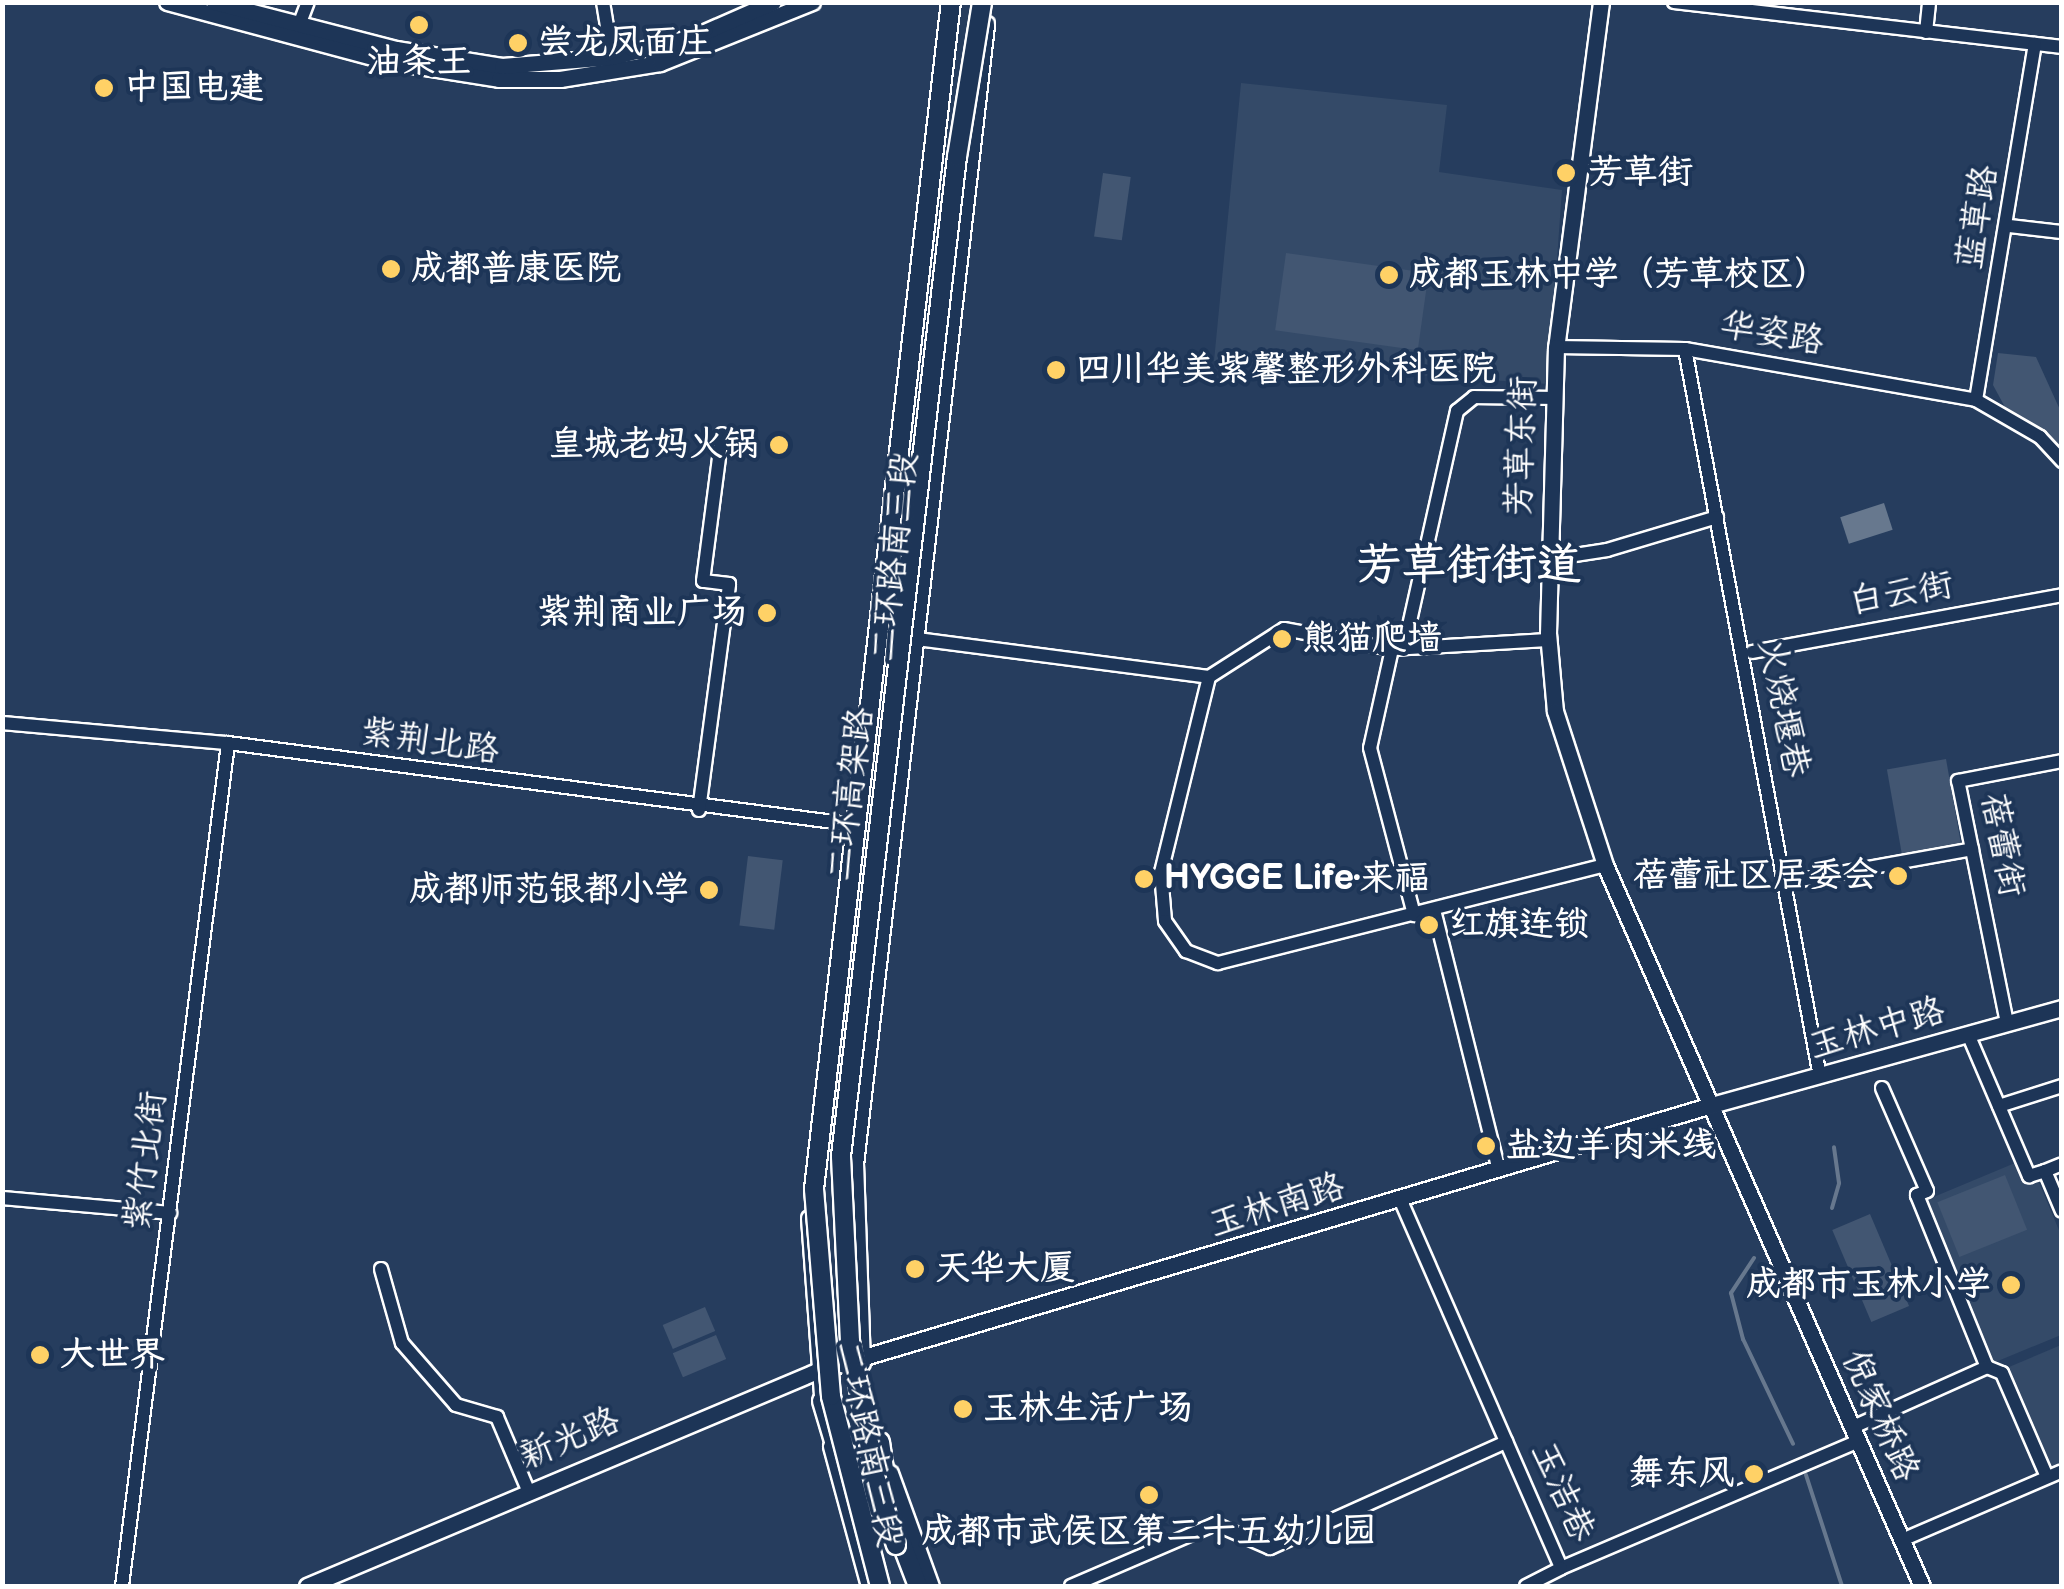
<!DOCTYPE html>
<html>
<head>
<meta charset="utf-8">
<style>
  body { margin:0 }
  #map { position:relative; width:2064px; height:1589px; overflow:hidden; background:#263d5e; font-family:"Balsamiq Sans","LXGW WenKai TC",sans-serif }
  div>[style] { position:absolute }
  .built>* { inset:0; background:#344a68 }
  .green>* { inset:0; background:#425672; transform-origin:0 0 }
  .water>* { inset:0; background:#67788e; transform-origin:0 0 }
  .stream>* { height:4px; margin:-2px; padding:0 2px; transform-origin:2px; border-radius:2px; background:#67788e }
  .roads { filter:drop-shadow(2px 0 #fff) drop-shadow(-2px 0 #fff) drop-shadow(0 2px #fff) drop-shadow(0 -2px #fff) }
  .minor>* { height:12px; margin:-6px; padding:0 6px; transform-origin:6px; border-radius:6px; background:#1d3557 }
  .major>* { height:15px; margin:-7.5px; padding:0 7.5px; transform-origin:7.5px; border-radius:7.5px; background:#1d3557 }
  .highway>* { height:18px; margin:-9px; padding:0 9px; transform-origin:9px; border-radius:9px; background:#1d3557 }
  .bridges { filter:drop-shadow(2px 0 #fff) drop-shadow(-2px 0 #fff) drop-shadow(0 2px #fff) drop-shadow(0 -2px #fff) }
  .highway-bridge>* { height:18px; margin:-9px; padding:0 9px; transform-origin:9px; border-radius:9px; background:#1d3557 }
  .dots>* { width:28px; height:28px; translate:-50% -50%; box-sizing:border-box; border:5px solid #1d3557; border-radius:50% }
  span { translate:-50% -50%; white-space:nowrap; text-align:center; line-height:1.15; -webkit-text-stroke:8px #1d3557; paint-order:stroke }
  .poi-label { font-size:35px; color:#fff; font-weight:700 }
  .left { translate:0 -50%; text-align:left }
  .right { translate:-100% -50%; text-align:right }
  .street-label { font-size:35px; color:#fff }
  .district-label { font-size:45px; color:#fff; font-weight:700 }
  .frame { position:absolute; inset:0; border:5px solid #fff; pointer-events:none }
</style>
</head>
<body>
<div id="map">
  <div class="built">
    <div style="clip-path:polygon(1241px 83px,1447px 105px,1439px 172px,1562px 190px,1548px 384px,1214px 361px)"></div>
    <div style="clip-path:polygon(2015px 1163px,2024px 1183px,2038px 1180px,2061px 1235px,2061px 1335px,1993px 1363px,1924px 1201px)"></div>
    <div style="clip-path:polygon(2061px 1345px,2061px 1466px,2053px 1469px,2009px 1367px)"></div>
  </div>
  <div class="green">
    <div style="left:1103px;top:173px;width:28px;height:64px;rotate:8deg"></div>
    <div style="left:1286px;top:253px;width:144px;height:78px;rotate:8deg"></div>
    <div style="clip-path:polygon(1998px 353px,2036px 357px,2061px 412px,2061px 453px,2006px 409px,1993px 385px)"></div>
    <div style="left:1946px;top:759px;width:88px;height:60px;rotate:80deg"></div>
    <div style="left:748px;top:856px;width:35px;height:70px;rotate:7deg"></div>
    <div style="left:2005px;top:1175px;width:59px;height:73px;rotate:68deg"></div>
    <div style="left:1870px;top:1214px;width:100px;height:41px;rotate:67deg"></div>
    <div style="left:705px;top:1307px;width:26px;height:46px;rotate:67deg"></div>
    <div style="left:716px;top:1335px;width:26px;height:47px;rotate:67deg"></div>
  </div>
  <div class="water">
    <div style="left:1884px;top:503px;width:28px;height:46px;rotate:72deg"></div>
  </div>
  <div class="stream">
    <div style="left:1832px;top:1208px;width:26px;rotate:-74deg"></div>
    <div style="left:1839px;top:1183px;width:36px;rotate:-98deg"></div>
    <div style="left:1754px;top:1258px;width:42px;rotate:123.3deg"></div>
    <div style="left:1731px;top:1293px;width:48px;rotate:75.4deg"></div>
    <div style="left:1743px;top:1339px;width:116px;rotate:64.5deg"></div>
    <div style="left:1806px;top:1475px;width:117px;rotate:72deg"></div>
  </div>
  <div class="roads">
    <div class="minor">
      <div style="left:603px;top:2px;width:56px;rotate:80.7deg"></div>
      <div style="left:1674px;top:2px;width:391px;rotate:6.6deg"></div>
      <div style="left:1926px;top:32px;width:30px;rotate:-84deg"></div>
      <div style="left:296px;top:33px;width:33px;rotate:-69deg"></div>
      <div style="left:2009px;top:226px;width:53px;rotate:6.5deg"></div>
      <div style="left:1556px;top:347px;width:129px;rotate:0.9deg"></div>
      <div style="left:1685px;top:349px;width:295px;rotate:9.9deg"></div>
      <div style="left:1976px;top:400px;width:74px;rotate:30deg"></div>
      <div style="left:2040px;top:437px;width:33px;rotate:47deg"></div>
      <div style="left:1685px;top:349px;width:740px;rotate:79.49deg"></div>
      <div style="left:1976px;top:400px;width:361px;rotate:-80.6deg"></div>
      <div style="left:1549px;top:559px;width:59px;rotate:-8.8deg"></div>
      <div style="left:1607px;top:550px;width:115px;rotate:-16.7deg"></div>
      <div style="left:917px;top:639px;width:294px;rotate:7.4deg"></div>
      <div style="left:1209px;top:677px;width:89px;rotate:-32.6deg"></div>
      <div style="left:1284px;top:629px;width:110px;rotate:10.5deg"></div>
      <div style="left:1392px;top:649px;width:156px;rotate:-3.3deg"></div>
      <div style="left:1404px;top:648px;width:243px;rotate:-77.4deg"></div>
      <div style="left:1457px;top:411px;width:22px;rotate:-39deg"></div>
      <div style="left:1474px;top:397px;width:80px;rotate:0.7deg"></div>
      <div style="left:1392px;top:649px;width:101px;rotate:102.5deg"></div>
      <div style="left:1370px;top:748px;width:173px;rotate:75.2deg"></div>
      <div style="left:1752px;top:652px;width:315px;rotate:-10.4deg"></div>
      <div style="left:1209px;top:677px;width:201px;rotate:103.8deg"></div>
      <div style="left:1161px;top:872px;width:49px;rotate:85.3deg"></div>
      <div style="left:1165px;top:921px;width:37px;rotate:55deg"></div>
      <div style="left:1186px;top:951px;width:34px;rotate:21deg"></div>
      <div style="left:1218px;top:963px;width:399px;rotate:-14.2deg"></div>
      <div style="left:2px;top:723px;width:227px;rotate:5.1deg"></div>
      <div style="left:228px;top:743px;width:626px;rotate:7.43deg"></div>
      <div style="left:699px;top:810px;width:228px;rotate:-82.4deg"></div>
      <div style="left:729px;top:584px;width:26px;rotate:-173deg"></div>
      <div style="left:703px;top:581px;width:148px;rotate:-82.6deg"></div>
      <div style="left:1795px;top:881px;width:180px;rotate:-10.2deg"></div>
      <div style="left:1434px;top:910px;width:268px;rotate:76deg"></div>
      <div style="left:2007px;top:1023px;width:247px;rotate:-101.4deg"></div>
      <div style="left:1958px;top:781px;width:106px;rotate:-10.9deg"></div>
      <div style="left:1968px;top:1034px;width:155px;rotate:66.8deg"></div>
      <div style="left:2029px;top:1176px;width:17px;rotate:-17deg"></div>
      <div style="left:2045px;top:1171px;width:43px;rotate:67deg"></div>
      <div style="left:1882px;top:1088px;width:112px;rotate:66.4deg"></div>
      <div style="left:1927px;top:1191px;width:11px;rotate:158deg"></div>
      <div style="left:1917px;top:1195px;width:186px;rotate:67.9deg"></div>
      <div style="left:1987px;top:1367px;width:16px;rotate:22deg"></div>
      <div style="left:2002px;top:1373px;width:113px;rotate:66.6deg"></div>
      <div style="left:1999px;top:1106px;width:66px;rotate:-17.6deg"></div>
      <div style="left:2045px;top:1171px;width:18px;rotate:-22deg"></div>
      <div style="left:2px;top:1198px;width:169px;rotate:5.1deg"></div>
      <div style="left:1401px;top:1201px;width:400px;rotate:66.4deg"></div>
      <div style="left:1561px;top:1568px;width:324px;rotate:-23.1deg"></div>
      <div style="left:381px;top:1269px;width:77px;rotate:74.2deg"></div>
      <div style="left:402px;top:1343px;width:82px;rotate:48.9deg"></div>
      <div style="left:456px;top:1405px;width:43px;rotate:16.3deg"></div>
      <div style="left:497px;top:1417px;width:79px;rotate:67deg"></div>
      <div style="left:1853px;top:1427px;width:147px;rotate:-24.1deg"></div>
      <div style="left:1902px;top:1540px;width:174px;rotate:-23.3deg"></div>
      <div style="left:122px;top:1586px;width:850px;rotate:-82.83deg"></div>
      <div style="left:1071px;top:1586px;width:157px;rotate:-23.3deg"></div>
      <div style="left:1215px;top:1524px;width:60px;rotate:23.6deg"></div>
      <div style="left:1270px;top:1548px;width:259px;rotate:-24.2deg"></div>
      <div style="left:1526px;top:1586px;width:39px;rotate:-27deg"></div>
    </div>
    <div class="major">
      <div style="left:167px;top:2px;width:228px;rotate:15deg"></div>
      <div style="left:387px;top:61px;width:113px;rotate:9.1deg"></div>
      <div style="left:499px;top:79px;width:61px"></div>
      <div style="left:560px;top:79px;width:101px;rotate:-9.1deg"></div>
      <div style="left:660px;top:63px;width:164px;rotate:-21.9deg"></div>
      <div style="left:214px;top:2px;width:188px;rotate:14.5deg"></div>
      <div style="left:396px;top:49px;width:107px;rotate:9.1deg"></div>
      <div style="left:502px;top:66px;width:110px;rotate:-4.7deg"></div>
      <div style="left:612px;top:57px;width:83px;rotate:-13.9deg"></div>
      <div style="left:693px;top:37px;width:87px;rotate:-23.6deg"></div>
      <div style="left:1601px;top:2px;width:348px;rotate:97.4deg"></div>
      <div style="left:1556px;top:347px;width:286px;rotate:91.6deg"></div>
      <div style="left:1548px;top:633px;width:78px;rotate:84.9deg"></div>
      <div style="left:1555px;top:711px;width:162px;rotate:72deg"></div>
      <div style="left:1605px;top:865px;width:788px;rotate:66.27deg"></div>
      <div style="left:809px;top:1218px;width:192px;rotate:85.8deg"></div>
      <div style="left:862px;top:1363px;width:199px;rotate:-92deg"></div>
      <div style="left:855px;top:1164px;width:1148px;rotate:-83.44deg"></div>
      <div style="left:831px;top:1446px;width:145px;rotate:74.8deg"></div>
      <div style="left:890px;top:1473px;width:120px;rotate:70.1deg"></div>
      <div style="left:307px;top:1586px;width:553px;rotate:-22.86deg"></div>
      <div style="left:817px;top:1371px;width:930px;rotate:-16.56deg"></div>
      <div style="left:1708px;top:1106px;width:367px;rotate:-15.5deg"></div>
    </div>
    <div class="highway">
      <div style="left:822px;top:1401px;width:59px;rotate:73.4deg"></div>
      <div style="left:880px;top:1442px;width:55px;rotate:81.6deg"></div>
      <div style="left:897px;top:1531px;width:59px;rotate:69.1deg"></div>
    </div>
  </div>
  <div class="bridges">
    <div class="highway-bridge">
      <div style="left:896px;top:1545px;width:68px;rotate:-107.1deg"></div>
      <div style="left:876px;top:1480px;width:141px;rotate:-100.6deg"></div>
      <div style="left:850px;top:1341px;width:185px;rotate:-92.8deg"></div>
      <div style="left:841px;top:1156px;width:1006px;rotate:-83.38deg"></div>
      <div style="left:957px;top:157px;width:157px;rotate:-80.8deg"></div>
      <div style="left:880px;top:1586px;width:196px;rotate:-104.5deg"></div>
      <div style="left:831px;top:1396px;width:208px;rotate:-94.7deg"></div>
      <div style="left:814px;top:1189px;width:1195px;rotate:-83.42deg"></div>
    </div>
  </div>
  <div class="dots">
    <div style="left:419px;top:25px;background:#ffd166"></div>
    <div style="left:518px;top:43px;background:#ffd166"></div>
    <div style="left:104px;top:88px;background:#ffd166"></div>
    <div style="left:1566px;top:173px;background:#ffd166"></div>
    <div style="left:391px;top:269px;background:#ffd166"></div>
    <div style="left:1389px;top:275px;background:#ffd166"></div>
    <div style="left:1056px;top:370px;background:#ffd166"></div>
    <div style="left:779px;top:445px;background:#ffd166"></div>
    <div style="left:767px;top:613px;background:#ffd166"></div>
    <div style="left:1282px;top:639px;background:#ffd166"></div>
    <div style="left:1898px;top:876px;background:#ffd166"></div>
    <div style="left:1144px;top:879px;background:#ffd166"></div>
    <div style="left:709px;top:890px;background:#ffd166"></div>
    <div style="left:1429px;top:925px;background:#ffd166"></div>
    <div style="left:1486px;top:1146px;background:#ffd166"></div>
    <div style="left:915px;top:1269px;background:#ffd166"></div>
    <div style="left:2011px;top:1285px;background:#ffd166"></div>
    <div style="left:40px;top:1355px;background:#ffd166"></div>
    <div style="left:963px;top:1409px;background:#ffd166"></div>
    <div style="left:1754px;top:1474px;background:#ffd166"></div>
    <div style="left:1149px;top:1495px;background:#ffd166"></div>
  </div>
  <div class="poi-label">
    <span class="left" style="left:538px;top:43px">尝龙凤面庄</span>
    <span style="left:419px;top:62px">油条王</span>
    <span class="left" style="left:124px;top:88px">中国电建</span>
    <span class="left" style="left:1588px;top:173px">芳草街</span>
    <span class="left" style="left:411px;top:269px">成都普康医院</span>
    <span class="left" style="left:1409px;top:275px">成都玉林中学（芳草校区）</span>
    <span class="left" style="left:1076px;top:370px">四川华美紫馨整形外科医院</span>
    <span class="right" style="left:759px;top:445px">皇城老妈火锅</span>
    <span class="right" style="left:747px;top:613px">紫荆商业广场</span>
    <span class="left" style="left:1302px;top:639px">熊猫爬墙</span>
    <span class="right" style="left:1878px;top:876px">蓓蕾社区居委会</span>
    <span class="left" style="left:1164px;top:879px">HYGGE Life·来福</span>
    <span class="right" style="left:689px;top:890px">成都师范银都小学</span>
    <span class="left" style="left:1449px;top:925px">红旗连锁</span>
    <span class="left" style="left:1506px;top:1146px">盐边羊肉米线</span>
    <span class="left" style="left:935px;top:1269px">天华大厦</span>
    <span class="right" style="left:1991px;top:1285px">成都市玉林小学</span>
    <span class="left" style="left:60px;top:1355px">大世界</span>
    <span class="left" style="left:983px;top:1409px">玉林生活广场</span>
    <span class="right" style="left:1734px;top:1474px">舞东风</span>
    <span style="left:1149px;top:1532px">成都市武侯区第二十五幼儿园</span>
  </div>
  <div class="street-label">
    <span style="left:1978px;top:217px;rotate:-81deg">蓝草路</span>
    <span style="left:1772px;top:334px;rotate:10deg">华姿路</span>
    <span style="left:1522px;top:446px;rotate:-88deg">芳草东街</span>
    <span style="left:895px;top:557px;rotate:-84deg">二环路南三段</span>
    <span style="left:1901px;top:594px;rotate:-10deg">白云街</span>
    <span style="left:1783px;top:708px;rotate:79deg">火烧堰巷</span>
    <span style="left:430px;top:742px;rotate:8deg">紫荆北路</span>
    <span style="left:851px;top:794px;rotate:-83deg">二环高架路</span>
    <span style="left:2002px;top:845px;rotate:79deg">蓓蕾街</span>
    <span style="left:1877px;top:1029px;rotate:-16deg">玉林中路</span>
    <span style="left:146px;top:1161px;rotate:-83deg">紫竹北街</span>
    <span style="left:1277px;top:1206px;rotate:-17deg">玉林南路</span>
    <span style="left:1880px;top:1416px;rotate:66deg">倪家桥路</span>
    <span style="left:570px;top:1439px;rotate:-23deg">新光路</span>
    <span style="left:868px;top:1444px;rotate:78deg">二环路南三段</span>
    <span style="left:1562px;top:1492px;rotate:66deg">玉洁巷</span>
  </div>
  <div class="district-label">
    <span style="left:1469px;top:566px">芳草街街道</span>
  </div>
  <div class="frame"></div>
</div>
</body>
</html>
